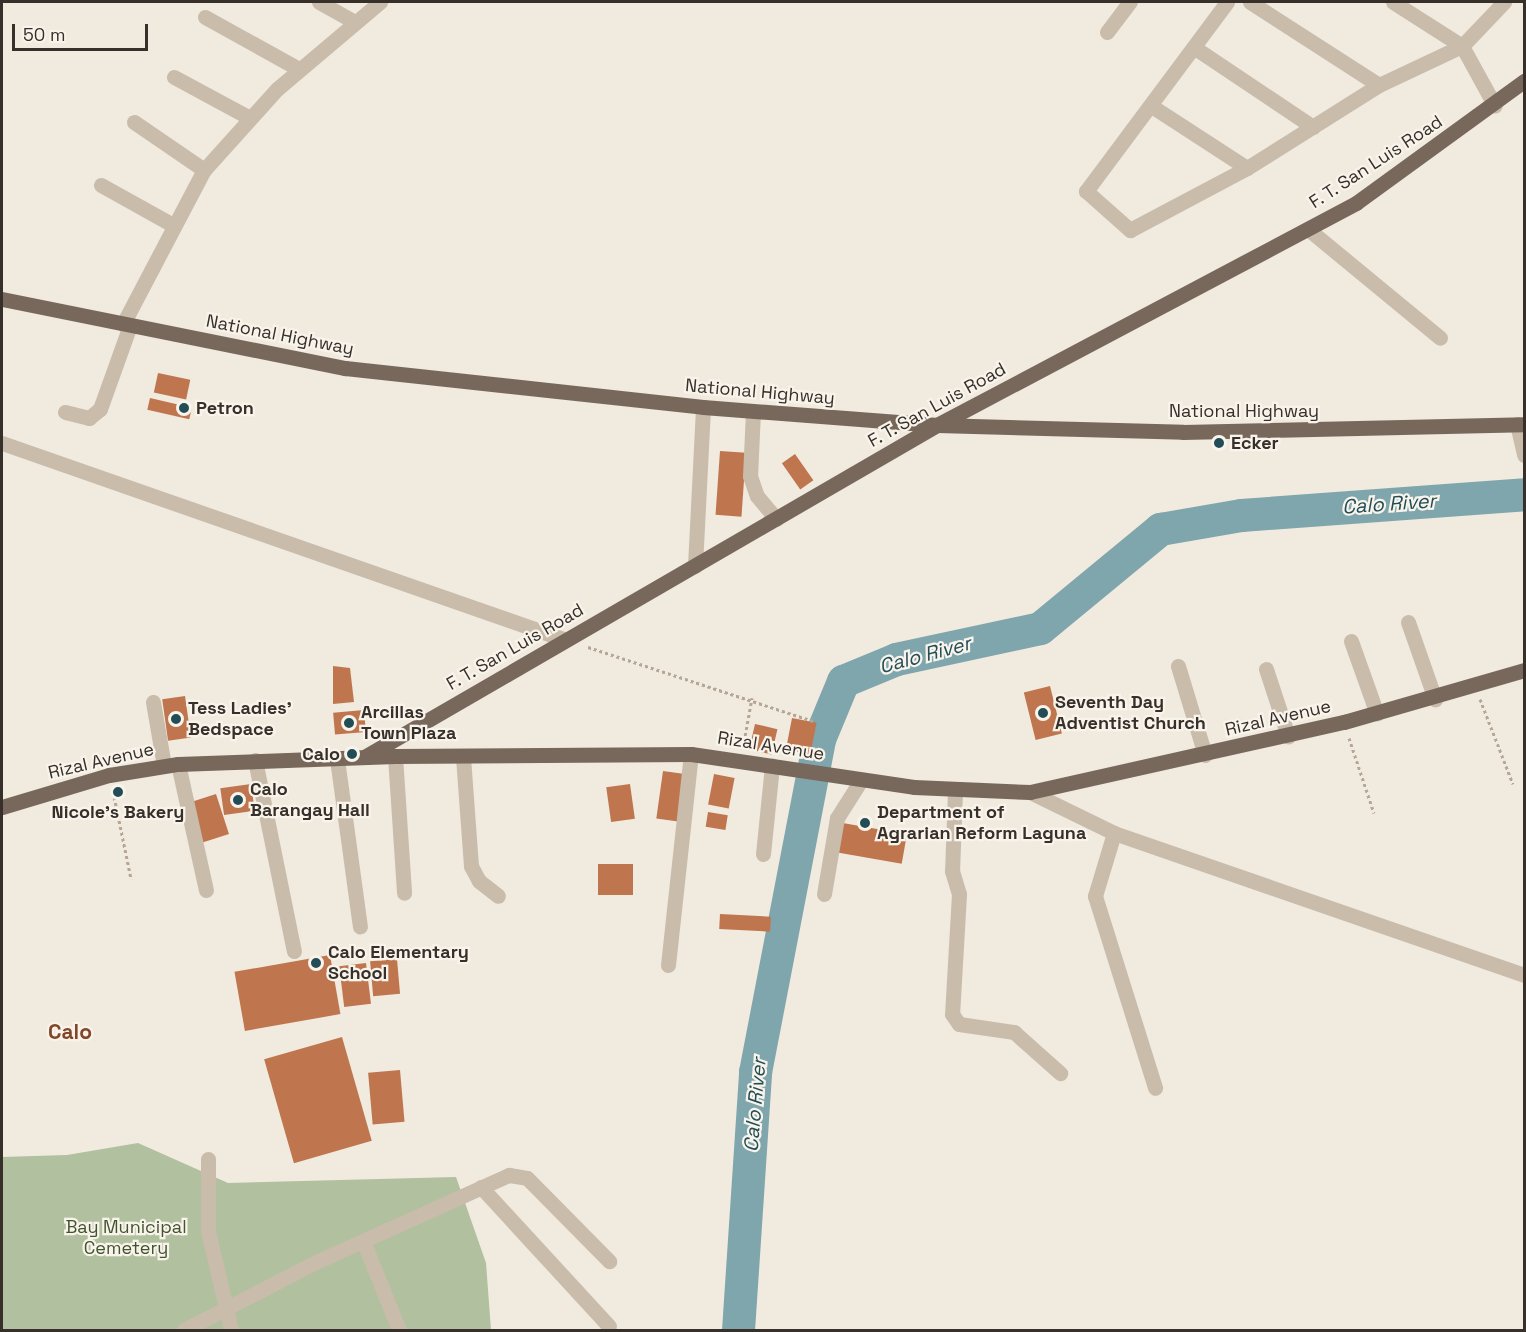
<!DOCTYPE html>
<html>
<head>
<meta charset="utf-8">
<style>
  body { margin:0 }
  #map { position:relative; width:1526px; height:1332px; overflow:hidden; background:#f1eadf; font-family:"Space Grotesk",sans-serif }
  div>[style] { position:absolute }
  .green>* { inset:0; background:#b1c09f }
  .river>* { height:33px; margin:-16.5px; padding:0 16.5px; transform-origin:16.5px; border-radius:16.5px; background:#7fa6ad }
  .building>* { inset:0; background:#bf764f; transform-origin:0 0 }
  .path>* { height:3px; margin-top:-1.5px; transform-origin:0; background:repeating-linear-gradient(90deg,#b5a695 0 3px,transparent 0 6px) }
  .minor>* { height:15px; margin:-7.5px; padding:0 7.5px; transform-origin:7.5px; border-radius:7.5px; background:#c9bcab }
  .major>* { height:15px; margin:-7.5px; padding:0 7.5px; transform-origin:7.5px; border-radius:7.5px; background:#78685c }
  .dots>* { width:16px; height:16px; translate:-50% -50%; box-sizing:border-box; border:3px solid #f9f4eb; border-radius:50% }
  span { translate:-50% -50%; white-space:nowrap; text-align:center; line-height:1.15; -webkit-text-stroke:4.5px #f9f4eb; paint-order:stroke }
  .street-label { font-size:18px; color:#372f2a }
  .poi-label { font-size:18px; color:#372f2a; font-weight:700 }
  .left { translate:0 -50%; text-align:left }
  .right { translate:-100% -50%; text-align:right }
  .park-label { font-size:18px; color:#42542f }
  .water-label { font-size:20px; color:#224d56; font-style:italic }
  .quarter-label { font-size:21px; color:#814728; font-weight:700 }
  .frame { position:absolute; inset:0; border:3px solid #372f2a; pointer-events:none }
  .scale { position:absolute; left:12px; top:24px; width:136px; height:27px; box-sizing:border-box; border:3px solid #372f2a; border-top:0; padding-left:8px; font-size:18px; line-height:21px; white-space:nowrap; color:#372f2a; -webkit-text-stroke:4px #f9f4eb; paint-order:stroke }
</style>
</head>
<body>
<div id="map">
  <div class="green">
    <div style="clip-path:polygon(138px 1143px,228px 1183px,456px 1177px,486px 1263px,491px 1330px,2px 1330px,2px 1157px,67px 1155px)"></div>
  </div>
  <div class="river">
    <div style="left:738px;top:1330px;width:259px;rotate:-86.2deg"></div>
    <div style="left:755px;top:1072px;width:339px;rotate:-79.1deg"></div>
    <div style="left:819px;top:739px;width:63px;rotate:-67.5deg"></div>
    <div style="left:843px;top:681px;width:57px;rotate:-22.5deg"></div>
    <div style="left:896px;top:659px;width:147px;rotate:-12.1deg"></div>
    <div style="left:1040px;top:628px;width:156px;rotate:-39.5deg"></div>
    <div style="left:1160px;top:529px;width:82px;rotate:-9.8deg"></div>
    <div style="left:1241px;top:515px;width:284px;rotate:-4.2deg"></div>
  </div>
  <div class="building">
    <div style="left:158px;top:373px;width:33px;height:20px;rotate:12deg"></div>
    <div style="left:150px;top:398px;width:43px;height:12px;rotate:13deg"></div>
    <div style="left:720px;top:451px;width:26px;height:64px;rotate:4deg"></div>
    <div style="left:795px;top:454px;width:32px;height:16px;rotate:55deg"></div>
    <div style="clip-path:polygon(333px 666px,350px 668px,354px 702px,333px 704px)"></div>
    <div style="left:1050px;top:686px;width:49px;height:27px;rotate:76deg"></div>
    <div style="left:185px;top:696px;width:42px;height:23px;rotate:82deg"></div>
    <div style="left:364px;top:710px;width:22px;height:31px;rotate:85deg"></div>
    <div style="left:792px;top:718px;width:25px;height:32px;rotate:11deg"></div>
    <div style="left:755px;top:724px;width:23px;height:26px;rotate:13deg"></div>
    <div style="left:663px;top:771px;width:22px;height:48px;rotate:8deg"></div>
    <div style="left:714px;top:774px;width:21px;height:31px;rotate:11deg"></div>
    <div style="left:251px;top:784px;width:27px;height:31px;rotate:82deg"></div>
    <div style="left:630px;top:784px;width:35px;height:24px;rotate:82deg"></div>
    <div style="left:216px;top:794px;width:42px;height:27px;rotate:72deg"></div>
    <div style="left:708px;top:812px;width:20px;height:15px;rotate:9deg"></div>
    <div style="left:837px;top:822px;width:71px;height:30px;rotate:10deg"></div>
    <div style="left:598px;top:864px;width:35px;height:31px"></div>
    <div style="left:720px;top:914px;width:51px;height:15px;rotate:3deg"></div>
    <div style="left:330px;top:955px;width:60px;height:97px;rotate:80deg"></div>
    <div style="left:397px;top:959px;width:35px;height:27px;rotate:85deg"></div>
    <div style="left:366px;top:963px;width:41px;height:27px;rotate:83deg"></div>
    <div style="left:342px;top:1037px;width:108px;height:81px;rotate:74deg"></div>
    <div style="left:400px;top:1070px;width:52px;height:32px;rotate:85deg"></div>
  </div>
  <div class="path">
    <div style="left:588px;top:647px;width:237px;rotate:18.2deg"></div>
    <div style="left:1480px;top:699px;width:91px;rotate:68.8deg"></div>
    <div style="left:1349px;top:738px;width:79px;rotate:71.6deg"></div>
    <div style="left:743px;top:747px;width:50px;rotate:-79.6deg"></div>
    <div style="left:113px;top:791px;width:90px;rotate:78.4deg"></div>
  </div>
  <div class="minor">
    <div style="left:319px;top:2px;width:41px;rotate:29.1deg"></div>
    <div style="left:1227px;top:2px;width:236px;rotate:126.7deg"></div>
    <div style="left:1086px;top:191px;width:59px;rotate:41.6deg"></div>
    <div style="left:1130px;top:230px;width:132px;rotate:-27.9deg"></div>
    <div style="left:1247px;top:168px;width:156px;rotate:-32.2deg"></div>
    <div style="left:1379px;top:85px;width:92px;rotate:-25.2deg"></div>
    <div style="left:1462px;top:46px;width:61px;rotate:-46.3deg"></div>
    <div style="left:1250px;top:2px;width:153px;rotate:32.8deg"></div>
    <div style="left:1393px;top:2px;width:82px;rotate:32.5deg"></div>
    <div style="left:1462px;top:46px;width:68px;rotate:61.2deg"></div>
    <div style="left:205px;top:17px;width:107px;rotate:29deg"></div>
    <div style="left:1107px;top:32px;width:38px;rotate:-53deg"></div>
    <div style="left:1195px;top:48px;width:142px;rotate:33.8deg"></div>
    <div style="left:174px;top:77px;width:86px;rotate:28.3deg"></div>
    <div style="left:1153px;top:107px;width:112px;rotate:33deg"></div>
    <div style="left:134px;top:122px;width:85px;rotate:34.4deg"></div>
    <div style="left:101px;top:185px;width:82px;rotate:29.1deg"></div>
    <div style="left:1308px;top:229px;width:171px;rotate:39.5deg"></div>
    <div style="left:123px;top:324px;width:174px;rotate:-62.3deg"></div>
    <div style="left:204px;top:170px;width:109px;rotate:-48deg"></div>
    <div style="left:277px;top:89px;width:135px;rotate:-40.2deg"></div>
    <div style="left:753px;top:411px;width:65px;rotate:92.6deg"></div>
    <div style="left:750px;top:476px;width:21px;rotate:71deg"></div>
    <div style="left:757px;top:496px;width:30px;rotate:50deg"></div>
    <div style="left:65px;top:412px;width:25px;rotate:14deg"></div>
    <div style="left:89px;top:418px;width:14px;rotate:-39deg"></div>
    <div style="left:100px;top:409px;width:89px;rotate:-70.3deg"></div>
    <div style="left:1517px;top:424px;width:32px;rotate:77deg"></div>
    <div style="left:2px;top:443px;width:597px;rotate:19.25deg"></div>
    <div style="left:695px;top:566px;width:159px;rotate:-87.1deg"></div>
    <div style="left:1408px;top:622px;width:82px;rotate:70.7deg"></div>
    <div style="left:1351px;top:641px;width:77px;rotate:70.4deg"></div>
    <div style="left:1178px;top:666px;width:93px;rotate:73.1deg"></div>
    <div style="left:1266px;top:669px;width:71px;rotate:71.8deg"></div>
    <div style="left:153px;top:702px;width:65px;rotate:80.2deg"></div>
    <div style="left:395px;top:756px;width:137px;rotate:86.2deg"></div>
    <div style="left:463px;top:757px;width:109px;rotate:85.8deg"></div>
    <div style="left:471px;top:866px;width:17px;rotate:62deg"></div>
    <div style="left:479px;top:881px;width:24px;rotate:38deg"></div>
    <div style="left:337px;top:759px;width:169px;rotate:82.2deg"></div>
    <div style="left:255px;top:760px;width:195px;rotate:78.5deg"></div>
    <div style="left:178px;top:764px;width:129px;rotate:77.5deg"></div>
    <div style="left:955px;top:791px;width:80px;rotate:92.1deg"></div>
    <div style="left:952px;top:871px;width:24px;rotate:73deg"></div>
    <div style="left:959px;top:894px;width:120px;rotate:93.3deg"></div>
    <div style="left:952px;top:1014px;width:12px;rotate:55deg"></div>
    <div style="left:959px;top:1024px;width:56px;rotate:8.3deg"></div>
    <div style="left:1014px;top:1032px;width:62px;rotate:41.7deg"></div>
    <div style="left:1030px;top:792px;width:93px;rotate:26deg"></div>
    <div style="left:1114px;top:833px;width:434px;rotate:19.1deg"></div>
    <div style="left:1114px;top:833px;width:66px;rotate:106.8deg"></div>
    <div style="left:1095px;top:896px;width:201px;rotate:72.6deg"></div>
    <div style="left:763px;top:854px;width:89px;rotate:-84.2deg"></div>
    <div style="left:824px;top:894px;width:77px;rotate:-80.3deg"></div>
    <div style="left:837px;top:818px;width:45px;rotate:-57.7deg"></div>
    <div style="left:668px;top:965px;width:212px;rotate:-83.8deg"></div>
    <div style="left:208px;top:1159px;width:72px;rotate:90deg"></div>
    <div style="left:208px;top:1231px;width:102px;rotate:76.9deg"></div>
    <div style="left:481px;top:1187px;width:189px;rotate:47.4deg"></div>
    <div style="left:364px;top:1243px;width:94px;rotate:68.1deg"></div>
    <div style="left:184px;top:1330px;width:148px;rotate:-27.3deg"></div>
    <div style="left:316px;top:1262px;width:212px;rotate:-24.3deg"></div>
    <div style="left:509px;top:1175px;width:18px;rotate:9deg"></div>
    <div style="left:527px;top:1178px;width:117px;rotate:45.3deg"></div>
  </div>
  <div class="major">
    <div style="left:2px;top:299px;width:350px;rotate:11.4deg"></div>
    <div style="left:345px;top:368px;width:360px;rotate:6.2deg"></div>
    <div style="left:703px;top:407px;width:235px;rotate:4.4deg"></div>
    <div style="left:937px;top:425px;width:246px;rotate:1.6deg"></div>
    <div style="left:1183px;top:432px;width:341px;rotate:-1.3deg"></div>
    <div style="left:366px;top:756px;width:660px;rotate:-30.1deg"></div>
    <div style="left:937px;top:425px;width:474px;rotate:-27.9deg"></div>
    <div style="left:1356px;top:203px;width:208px;rotate:-36deg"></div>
    <div style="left:2px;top:807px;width:112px;rotate:-16.7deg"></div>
    <div style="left:109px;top:775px;width:70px;rotate:-9.1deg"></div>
    <div style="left:178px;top:764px;width:217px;rotate:-2.1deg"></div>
    <div style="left:395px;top:756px;width:296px;rotate:-0.4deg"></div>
    <div style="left:691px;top:754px;width:225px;rotate:8.4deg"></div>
    <div style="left:914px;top:787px;width:116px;rotate:2.5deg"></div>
    <div style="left:1030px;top:792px;width:322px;rotate:-12.6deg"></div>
    <div style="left:1344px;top:722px;width:187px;rotate:-16.1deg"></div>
  </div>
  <div class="dots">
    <div style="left:184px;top:408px;background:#224d56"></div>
    <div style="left:1219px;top:443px;background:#224d56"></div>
    <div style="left:1043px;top:713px;background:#224d56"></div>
    <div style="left:176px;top:719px;background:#224d56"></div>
    <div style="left:349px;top:723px;background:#224d56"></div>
    <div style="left:352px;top:754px;background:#224d56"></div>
    <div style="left:118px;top:792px;background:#224d56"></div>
    <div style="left:238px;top:800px;background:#224d56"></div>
    <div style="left:865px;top:823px;background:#224d56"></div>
    <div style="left:316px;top:963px;background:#224d56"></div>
  </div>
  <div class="street-label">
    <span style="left:1376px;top:162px;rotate:-33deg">F. T. San Luis Road</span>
    <span style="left:280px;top:335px;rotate:11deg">National Highway</span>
    <span style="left:760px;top:392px;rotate:5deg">National Highway</span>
    <span style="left:937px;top:405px;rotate:-29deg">F. T. San Luis Road</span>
    <span style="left:1244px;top:411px">National Highway</span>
    <span style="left:515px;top:647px;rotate:-30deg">F. T. San Luis Road</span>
    <span style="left:1278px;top:718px;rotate:-13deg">Rizal Avenue</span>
    <span style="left:771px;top:746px;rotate:9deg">Rizal Avenue</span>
    <span style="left:101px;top:761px;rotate:-13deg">Rizal Avenue</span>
  </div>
  <div class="poi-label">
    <span class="left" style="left:196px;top:408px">Petron</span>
    <span class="left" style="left:1231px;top:443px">Ecker</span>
    <span class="left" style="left:1055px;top:713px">Seventh Day<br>Adventist Church</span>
    <span class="left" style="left:188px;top:719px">Tess Ladies'<br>Bedspace</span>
    <span class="left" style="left:361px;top:723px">Arcillas<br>Town Plaza</span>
    <span class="right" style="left:340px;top:754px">Calo</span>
    <span class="left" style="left:250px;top:800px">Calo<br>Barangay Hall</span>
    <span style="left:118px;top:812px">Nicole's Bakery</span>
    <span class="left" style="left:877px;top:823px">Department of<br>Agrarian Reform Laguna</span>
    <span class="left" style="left:328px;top:963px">Calo Elementary<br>School</span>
  </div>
  <div class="park-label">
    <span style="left:126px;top:1238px">Bay Municipal<br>Cemetery</span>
  </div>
  <div class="water-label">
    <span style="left:1389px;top:504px;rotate:-4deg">Calo River</span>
    <span style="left:925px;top:655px;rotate:-15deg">Calo River</span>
    <span style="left:755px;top:1105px;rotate:-85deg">Calo River</span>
  </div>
  <div class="quarter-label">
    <span style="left:70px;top:1032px">Calo</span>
  </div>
  <div class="frame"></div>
  <div class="scale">50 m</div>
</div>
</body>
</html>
